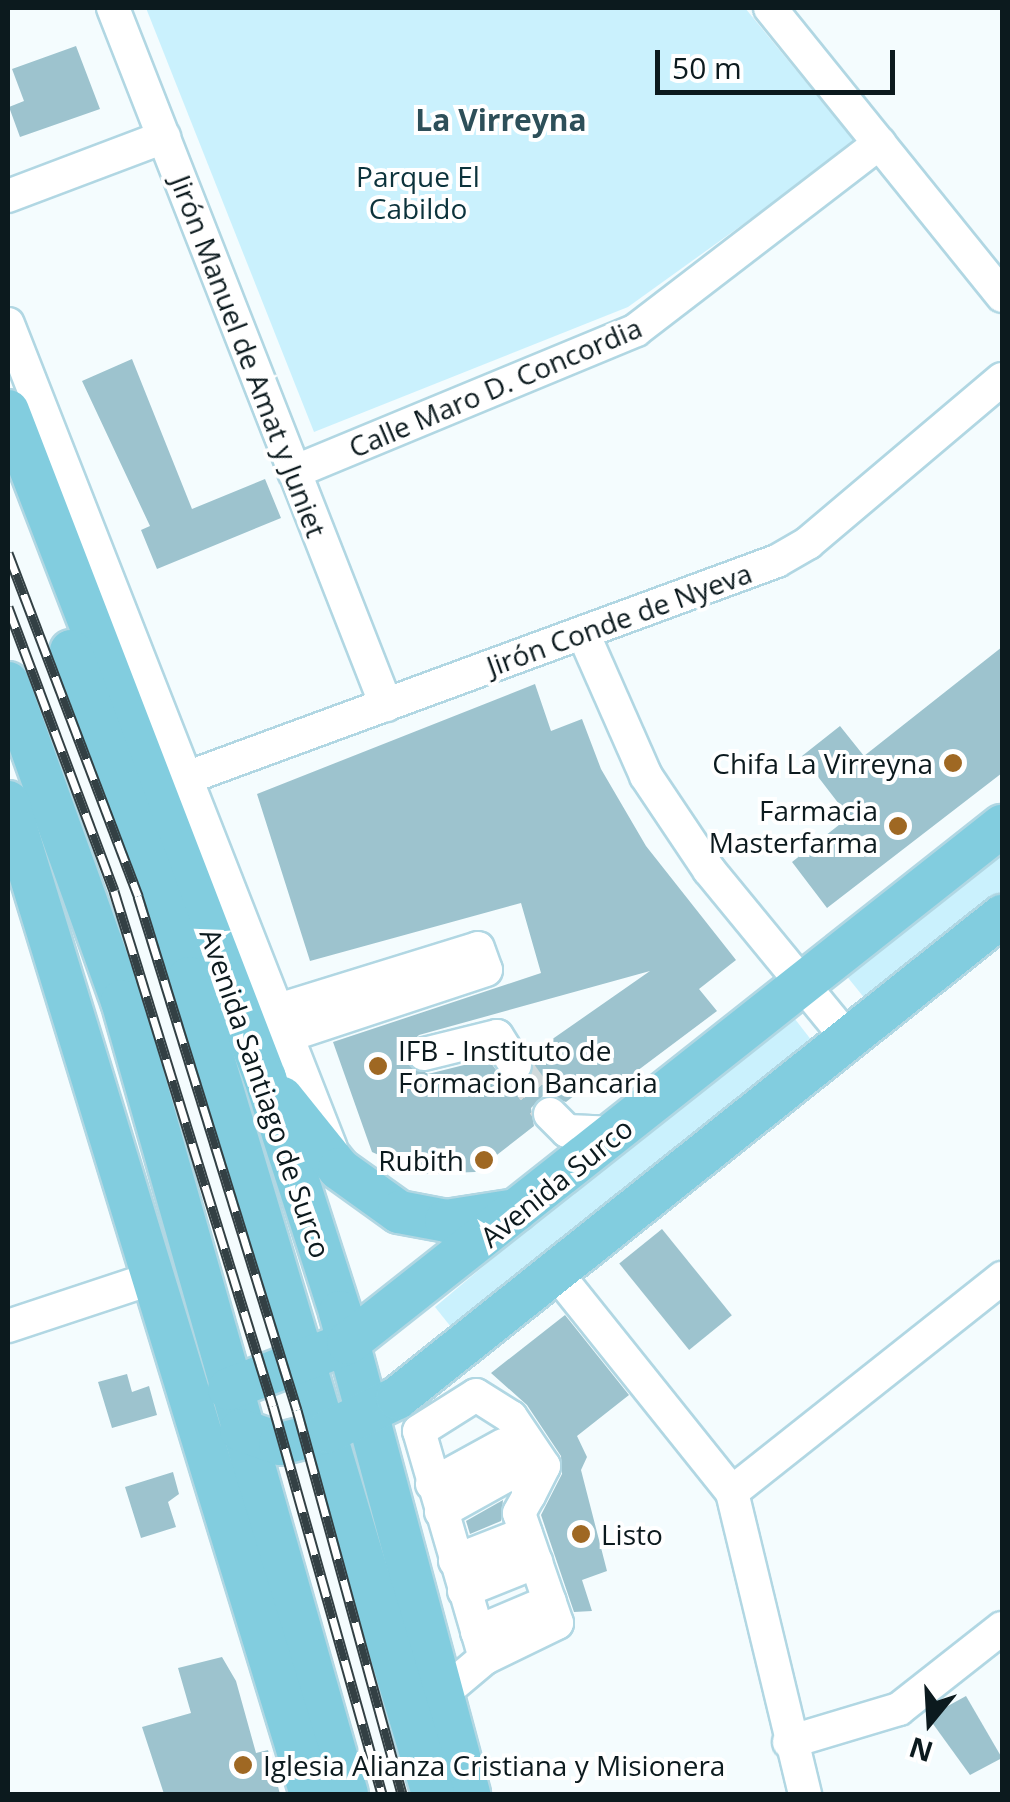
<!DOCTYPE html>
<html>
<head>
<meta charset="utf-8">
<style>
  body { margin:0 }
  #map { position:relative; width:1010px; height:1802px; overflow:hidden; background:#f4fcfe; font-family:"Open Sans",sans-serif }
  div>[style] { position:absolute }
  .green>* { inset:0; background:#caf1fd }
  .building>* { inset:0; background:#9dc3ce; transform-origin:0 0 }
  .minor-tunnel>* { height:32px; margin-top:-16px; transform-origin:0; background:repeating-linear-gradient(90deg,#d1dadc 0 32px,transparent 0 48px) }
  .roads { filter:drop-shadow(2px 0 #b1d7e3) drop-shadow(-2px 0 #b1d7e3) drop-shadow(0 2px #b1d7e3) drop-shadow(0 -2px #b1d7e3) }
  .minor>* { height:32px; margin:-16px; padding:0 16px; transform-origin:16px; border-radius:16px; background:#fff }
  .major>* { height:42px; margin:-21px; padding:0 21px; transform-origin:21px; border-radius:21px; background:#82cddf }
  .rail>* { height:11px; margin-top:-5.5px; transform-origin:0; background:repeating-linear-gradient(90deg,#fff 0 22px,#334044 0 44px); box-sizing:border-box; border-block:2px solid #334044 }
  .dots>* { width:28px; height:28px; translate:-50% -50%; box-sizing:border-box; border:5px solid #fff; border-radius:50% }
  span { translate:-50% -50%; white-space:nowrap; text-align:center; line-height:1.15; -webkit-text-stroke:8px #fff; paint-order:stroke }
  .park-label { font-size:28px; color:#0c333c }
  .street-label { font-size:28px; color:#0c1a1e }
  .poi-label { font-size:28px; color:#0c1a1e }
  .right { translate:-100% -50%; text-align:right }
  .left { translate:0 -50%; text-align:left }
  .neighbourhood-label { font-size:30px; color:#2d4f59; font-weight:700 }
  .frame { position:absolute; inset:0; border:10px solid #0c1a1e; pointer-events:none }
  .north { position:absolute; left:880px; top:1672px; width:100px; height:100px; -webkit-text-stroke:8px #fff; paint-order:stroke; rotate:198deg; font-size:28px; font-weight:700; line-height:40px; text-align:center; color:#0c1a1e }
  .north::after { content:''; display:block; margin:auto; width:35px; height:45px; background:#0c1a1e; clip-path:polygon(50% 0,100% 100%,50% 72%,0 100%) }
  .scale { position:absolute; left:655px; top:50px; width:240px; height:45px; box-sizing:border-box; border:5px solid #0c1a1e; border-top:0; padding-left:12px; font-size:30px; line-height:35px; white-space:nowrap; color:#0c1a1e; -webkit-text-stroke:8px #fff; paint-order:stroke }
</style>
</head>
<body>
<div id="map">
  <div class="green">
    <div style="clip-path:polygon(146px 8px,745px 8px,856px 143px,628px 307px,314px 432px)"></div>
    <div style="clip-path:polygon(1002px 848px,1002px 900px,870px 1005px,845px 974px)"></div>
    <div style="clip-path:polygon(788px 1010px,812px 1041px,455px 1332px,435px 1307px)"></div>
  </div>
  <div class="building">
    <div style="clip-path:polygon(76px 46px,100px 109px,20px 137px,9px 107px,24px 101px,12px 69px)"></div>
    <div style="clip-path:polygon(132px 359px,192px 509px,265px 479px,281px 518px,157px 569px,141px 530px,150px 526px,82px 381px)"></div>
    <div style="clip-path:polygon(1002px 647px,1002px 773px,827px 908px,792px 862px,849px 817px,802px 756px,840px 726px,864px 756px)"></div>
    <div style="clip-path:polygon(evenodd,535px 684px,551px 731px,582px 719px,601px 769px,646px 846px,736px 960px,699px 989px,717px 1011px,613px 1089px,601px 1075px,566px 1102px,544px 1095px,531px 1108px,534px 1126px,475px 1172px,421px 1174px,372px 1152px,333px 1042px,541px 973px,521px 903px,310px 961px,257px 794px,535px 684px,650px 971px,531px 1054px,533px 1074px,525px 1082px,505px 1082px,488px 1059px,428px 1074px,405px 1060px,405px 1048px,419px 1035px,650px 971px)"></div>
    <div style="left:662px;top:1229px;width:111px;height:55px;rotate:51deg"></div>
    <div style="clip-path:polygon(565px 1315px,629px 1395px,577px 1436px,587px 1457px,581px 1470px,607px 1571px,582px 1580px,592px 1611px,574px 1612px,541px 1515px,562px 1474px,561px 1456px,527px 1405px,491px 1373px)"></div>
    <div style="clip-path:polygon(127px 1374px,132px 1392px,149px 1386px,157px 1415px,112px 1428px,98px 1382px)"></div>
    <div style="clip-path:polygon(173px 1472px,179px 1494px,168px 1502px,176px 1527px,141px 1538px,125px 1487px)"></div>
    <div style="clip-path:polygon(503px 1500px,501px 1521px,470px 1534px,466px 1521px)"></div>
    <div style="clip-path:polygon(222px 1657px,236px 1681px,256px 1753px,268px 1750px,280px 1794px,164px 1794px,142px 1727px,191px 1713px,178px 1668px)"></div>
    <div style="clip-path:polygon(966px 1696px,1002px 1758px,970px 1775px,928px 1717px)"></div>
  </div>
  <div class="minor-tunnel">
    <div style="left:515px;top:1065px;width:60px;rotate:54.5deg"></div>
  </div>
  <div class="roads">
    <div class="minor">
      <div style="left:113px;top:8px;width:749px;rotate:68.61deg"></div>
      <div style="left:770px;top:8px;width:370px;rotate:51.1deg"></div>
      <div style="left:8px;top:196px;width:167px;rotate:-20.7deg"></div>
      <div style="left:8px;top:324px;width:885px;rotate:68.6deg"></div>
      <div style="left:294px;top:472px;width:370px;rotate:-22.5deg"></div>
      <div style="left:636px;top:330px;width:307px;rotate:-37.5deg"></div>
      <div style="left:583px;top:633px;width:156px;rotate:66.2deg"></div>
      <div style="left:646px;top:776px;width:113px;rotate:56.2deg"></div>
      <div style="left:709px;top:870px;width:217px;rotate:50.6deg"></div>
      <div style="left:189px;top:777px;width:626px;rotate:-20.17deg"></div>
      <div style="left:777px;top:561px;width:36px;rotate:-30deg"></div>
      <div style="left:808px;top:543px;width:254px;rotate:-40.2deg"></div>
      <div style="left:278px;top:1010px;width:209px;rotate:-17.2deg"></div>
      <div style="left:478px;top:948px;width:23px;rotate:70deg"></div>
      <div style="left:486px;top:970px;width:207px;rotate:161.7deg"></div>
      <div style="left:424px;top:1054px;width:75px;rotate:-13.9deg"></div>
      <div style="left:497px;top:1036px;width:34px;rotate:58deg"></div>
      <div style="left:550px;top:1114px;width:24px;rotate:45deg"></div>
      <div style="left:567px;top:1131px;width:50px;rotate:2.3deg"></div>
      <div style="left:558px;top:1275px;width:278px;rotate:51.3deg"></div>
      <div style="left:8px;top:1326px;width:156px;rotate:-18.3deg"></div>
      <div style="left:432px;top:1484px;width:81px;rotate:-28.8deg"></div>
      <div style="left:441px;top:1512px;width:90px;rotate:-29.1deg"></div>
      <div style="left:455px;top:1561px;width:76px;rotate:-21.5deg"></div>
      <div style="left:464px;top:1591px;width:78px;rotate:-21.9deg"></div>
      <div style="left:477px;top:1632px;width:79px;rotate:-23deg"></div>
      <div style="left:485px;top:1658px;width:236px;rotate:-106.2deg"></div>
      <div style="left:419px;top:1431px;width:67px;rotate:-32.3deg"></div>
      <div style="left:476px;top:1395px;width:41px;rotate:32.2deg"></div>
      <div style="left:511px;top:1417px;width:59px;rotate:56deg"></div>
      <div style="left:544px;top:1466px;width:33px;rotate:117deg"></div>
      <div style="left:441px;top:1695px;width:57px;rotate:-40.1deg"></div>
      <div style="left:485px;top:1658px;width:80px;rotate:-25.9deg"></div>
      <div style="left:557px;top:1623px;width:116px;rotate:-109.1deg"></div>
      <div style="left:519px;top:1513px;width:21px;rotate:-61deg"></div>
      <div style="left:529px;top:1495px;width:17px;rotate:-103deg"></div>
      <div style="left:789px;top:1742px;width:115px;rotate:-16.7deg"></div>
      <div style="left:899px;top:1709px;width:131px;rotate:-38.2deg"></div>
      <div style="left:805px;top:1794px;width:311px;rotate:-103.6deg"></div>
      <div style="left:732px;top:1492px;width:345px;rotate:-38.4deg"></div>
    </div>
    <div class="major">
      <div style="left:8px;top:411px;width:715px;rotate:68.93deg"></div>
      <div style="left:265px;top:1078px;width:246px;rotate:72.2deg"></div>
      <div style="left:340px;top:1312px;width:499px;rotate:75deg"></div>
      <div style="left:71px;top:651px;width:348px;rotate:70.2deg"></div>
      <div style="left:189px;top:978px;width:852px;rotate:73.35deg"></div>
      <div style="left:8px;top:683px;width:338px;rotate:70.3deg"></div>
      <div style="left:122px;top:1001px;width:824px;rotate:74.16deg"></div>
      <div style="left:8px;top:802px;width:1037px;rotate:73.02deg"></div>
      <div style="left:282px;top:1098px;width:91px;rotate:51.2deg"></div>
      <div style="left:339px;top:1169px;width:74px;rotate:35.6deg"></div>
      <div style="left:399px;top:1212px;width:48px;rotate:10.8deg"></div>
      <div style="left:446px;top:1221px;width:71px;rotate:-8.9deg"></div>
      <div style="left:229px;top:1389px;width:128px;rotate:-21.1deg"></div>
      <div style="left:348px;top:1343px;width:834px;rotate:-38.33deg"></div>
      <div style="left:241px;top:1430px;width:41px;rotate:19.7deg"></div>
      <div style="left:280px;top:1444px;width:49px;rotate:-14.3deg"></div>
      <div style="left:327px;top:1432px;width:78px;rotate:-25.9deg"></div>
      <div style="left:397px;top:1398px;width:774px;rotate:-38.54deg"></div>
    </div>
  </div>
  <div class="rail">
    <div style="left:8px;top:553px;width:367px;rotate:69.2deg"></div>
    <div style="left:138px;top:896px;width:538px;rotate:72.81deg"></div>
    <div style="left:297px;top:1410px;width:398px;rotate:74.7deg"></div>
    <div style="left:8px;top:607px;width:303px;rotate:69.5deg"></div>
    <div style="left:114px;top:891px;width:539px;rotate:72.84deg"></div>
    <div style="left:273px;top:1406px;width:403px;rotate:74.3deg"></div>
  </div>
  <div class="dots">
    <div style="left:953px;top:763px;background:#9f6823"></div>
    <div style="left:898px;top:826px;background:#9f6823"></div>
    <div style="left:378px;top:1066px;background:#9f6823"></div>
    <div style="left:484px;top:1160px;background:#9f6823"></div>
    <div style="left:581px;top:1534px;background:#9f6823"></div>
    <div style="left:243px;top:1765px;background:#9f6823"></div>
  </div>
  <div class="park-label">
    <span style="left:418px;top:192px">Parque El<br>Cabildo</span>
  </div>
  <div class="street-label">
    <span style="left:249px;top:356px;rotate:69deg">Jirón Manuel de Amat y Juniet</span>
    <span style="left:495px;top:387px;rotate:-23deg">Calle Maro D. Concordia</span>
    <span style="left:619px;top:619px;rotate:-20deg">Jirón Conde de Nyeva</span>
    <span style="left:266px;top:1093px;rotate:71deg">Avenida Santiago de Surco</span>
    <span style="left:556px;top:1182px;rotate:-39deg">Avenida Surco</span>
  </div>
  <div class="poi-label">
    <span class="right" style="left:933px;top:763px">Chifa La Virreyna</span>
    <span class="right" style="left:878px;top:826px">Farmacia<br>Masterfarma</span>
    <span class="left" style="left:398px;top:1066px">IFB - Instituto de<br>Formacion Bancaria</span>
    <span class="right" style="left:464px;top:1160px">Rubith</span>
    <span class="left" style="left:601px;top:1534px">Listo</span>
    <span class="left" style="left:263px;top:1765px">Iglesia Alianza Cristiana y Misionera</span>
  </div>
  <div class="neighbourhood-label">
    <span style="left:501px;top:120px">La Virreyna</span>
  </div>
  <div class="frame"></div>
  <div class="north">N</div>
  <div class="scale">50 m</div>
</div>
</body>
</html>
